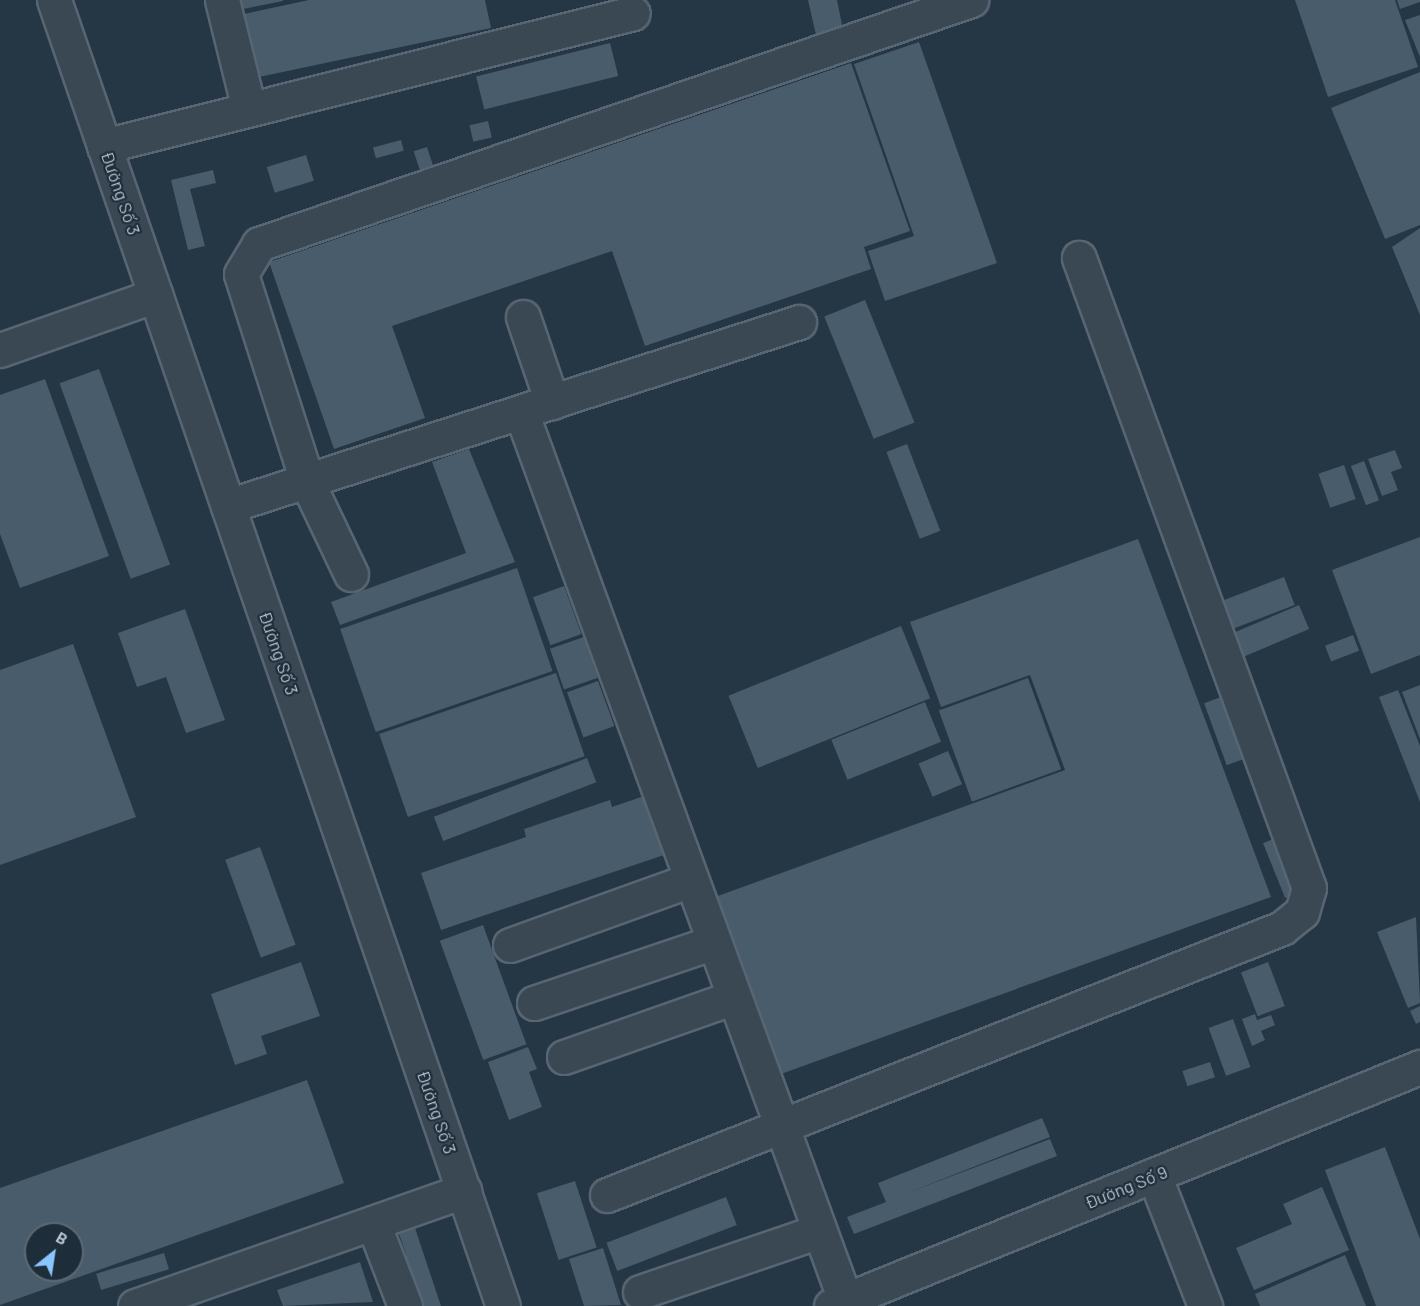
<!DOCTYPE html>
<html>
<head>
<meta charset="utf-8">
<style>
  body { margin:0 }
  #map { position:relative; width:1420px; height:1306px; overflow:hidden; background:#253645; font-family:Barlow,sans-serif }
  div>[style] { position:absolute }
  .building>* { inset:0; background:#485c6c; transform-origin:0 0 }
  .roads { filter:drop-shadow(2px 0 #586572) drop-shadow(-2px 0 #586572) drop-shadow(0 2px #586572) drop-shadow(0 -2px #586572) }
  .minor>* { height:33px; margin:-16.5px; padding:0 16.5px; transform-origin:16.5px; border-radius:16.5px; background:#3a4854 }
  span { translate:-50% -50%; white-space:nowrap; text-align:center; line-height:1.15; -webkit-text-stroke:4.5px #1e2d3a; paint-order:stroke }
  .street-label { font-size:18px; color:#b7c2ce }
  .north { position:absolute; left:24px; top:1222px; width:60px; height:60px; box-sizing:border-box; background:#1e2d3a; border:2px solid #5b6975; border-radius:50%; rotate:30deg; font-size:16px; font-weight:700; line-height:24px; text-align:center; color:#b7c2ce }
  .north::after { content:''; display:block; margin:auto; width:21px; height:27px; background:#8bc5ff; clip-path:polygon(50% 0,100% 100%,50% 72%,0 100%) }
</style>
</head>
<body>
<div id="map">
  <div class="building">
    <div style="clip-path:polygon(241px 0,283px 0,283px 1px,243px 9px)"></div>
    <div style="clip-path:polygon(309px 0,485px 0,491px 28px,259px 77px,244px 14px)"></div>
    <div style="clip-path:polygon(808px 0,837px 0,843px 30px,816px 35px)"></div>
    <div style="clip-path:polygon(1295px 0,1395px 0,1418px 67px,1328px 97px)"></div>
    <div style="clip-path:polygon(1397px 0,1420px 0,1420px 2px,1400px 9px)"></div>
    <div style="clip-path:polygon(1420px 15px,1420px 57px,1405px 20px)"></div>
    <div style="clip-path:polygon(919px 42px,997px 263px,885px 301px,868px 251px,914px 236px,854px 64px)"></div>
    <div style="left:610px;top:43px;width:34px;height:138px;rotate:76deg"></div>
    <div style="clip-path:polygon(851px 63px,910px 231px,864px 247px,871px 269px,645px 346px,612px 251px,392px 326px,425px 418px,334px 449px,269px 262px)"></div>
    <div style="clip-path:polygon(1420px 72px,1420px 225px,1385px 239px,1331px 108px)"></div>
    <div style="left:488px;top:121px;width:17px;height:19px;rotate:77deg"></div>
    <div style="left:401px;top:140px;width:11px;height:29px;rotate:75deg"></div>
    <div style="left:427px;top:147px;width:19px;height:14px;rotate:72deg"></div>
    <div style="left:306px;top:155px;width:27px;height:41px;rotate:73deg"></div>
    <div style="clip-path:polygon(213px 170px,216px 183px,190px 189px,205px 246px,188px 250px,171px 180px)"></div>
    <div style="clip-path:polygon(1420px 228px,1420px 315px,1392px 247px)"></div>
    <div style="left:865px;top:300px;width:132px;height:44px;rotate:68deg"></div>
    <div style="left:99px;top:369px;width:208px;height:42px;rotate:70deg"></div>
    <div style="clip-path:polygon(45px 379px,109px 556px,20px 588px,0 534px,0 395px)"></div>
    <div style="left:907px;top:444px;width:93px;height:22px;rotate:69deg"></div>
    <div style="clip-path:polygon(469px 449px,515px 562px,340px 625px,331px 602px,466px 553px,432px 462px)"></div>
    <div style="clip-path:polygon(1395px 450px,1402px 468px,1391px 472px,1398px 490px,1382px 496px,1368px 459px)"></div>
    <div style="left:1364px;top:461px;width:42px;height:14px;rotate:69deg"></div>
    <div style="left:1344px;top:465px;width:36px;height:27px;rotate:71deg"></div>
    <div style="clip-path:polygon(1420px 537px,1420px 655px,1371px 674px,1332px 570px)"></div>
    <div style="clip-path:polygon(1138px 539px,1271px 897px,781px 1074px,715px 897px,1065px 770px,1030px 675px,941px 707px,910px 622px)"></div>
    <div style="left:517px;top:568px;width:109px;height:187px;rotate:71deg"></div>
    <div style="left:1284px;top:577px;width:30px;height:66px;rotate:69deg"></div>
    <div style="left:564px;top:586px;width:51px;height:33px;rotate:70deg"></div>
    <div style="left:1299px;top:605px;width:26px;height:75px;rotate:67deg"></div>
    <div style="clip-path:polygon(185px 609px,225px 720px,186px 733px,166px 677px,137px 687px,118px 633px)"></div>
    <div style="left:901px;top:626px;width:78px;height:186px;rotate:68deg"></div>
    <div style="left:1353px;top:635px;width:17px;height:30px;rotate:69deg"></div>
    <div style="left:584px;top:637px;width:43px;height:36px;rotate:71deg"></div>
    <div style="clip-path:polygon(73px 644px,136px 817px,0 865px,0 670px)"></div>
    <div style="left:556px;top:673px;width:88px;height:187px;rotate:71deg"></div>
    <div style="left:1028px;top:678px;width:97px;height:95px;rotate:70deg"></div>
    <div style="left:598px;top:681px;width:48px;height:33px;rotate:70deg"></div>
    <div style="clip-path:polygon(1420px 685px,1420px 739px,1402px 692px)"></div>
    <div style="clip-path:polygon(1398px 690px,1420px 746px,1420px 802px,1379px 697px)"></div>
    <div style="left:1221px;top:697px;width:66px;height:18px;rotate:70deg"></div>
    <div style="left:925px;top:702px;width:43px;height:101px;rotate:68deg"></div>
    <div style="left:948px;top:751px;width:36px;height:32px;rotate:67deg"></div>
    <div style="left:587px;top:758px;width:26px;height:164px;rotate:69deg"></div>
    <div style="clip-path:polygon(647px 795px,667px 854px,441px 930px,421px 873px,526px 837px,524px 829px,610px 800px,612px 807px)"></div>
    <div style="left:1276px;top:838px;width:59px;height:14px;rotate:68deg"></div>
    <div style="left:260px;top:847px;width:104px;height:37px;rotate:70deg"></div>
    <div style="clip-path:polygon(1416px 917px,1420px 1003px,1408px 1008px,1377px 932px)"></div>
    <div style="left:483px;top:925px;width:127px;height:46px;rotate:70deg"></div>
    <div style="clip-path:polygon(301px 962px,320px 1016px,261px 1036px,267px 1054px,235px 1065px,211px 994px)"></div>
    <div style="left:1268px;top:962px;width:47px;height:29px;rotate:69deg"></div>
    <div style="clip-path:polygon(1420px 1006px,1420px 1022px,1416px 1024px,1410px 1011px)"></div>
    <div style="clip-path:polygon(1255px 1014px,1257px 1020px,1271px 1015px,1275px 1025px,1261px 1031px,1265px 1040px,1252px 1046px,1242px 1019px)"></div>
    <div style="left:1233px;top:1019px;width:51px;height:26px;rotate:70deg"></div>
    <div style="clip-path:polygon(528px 1047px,537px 1069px,529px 1072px,542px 1107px,509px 1120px,488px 1062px)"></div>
    <div style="left:1210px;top:1062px;width:16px;height:29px;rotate:72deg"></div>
    <div style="clip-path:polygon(evenodd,307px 1080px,344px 1183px,0 1305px,0 1188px,307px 1080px,36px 1234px,72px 1234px,72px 1270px,36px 1270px,36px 1234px)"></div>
    <div style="clip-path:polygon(1042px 1118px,1050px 1137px,907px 1193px,1050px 1139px,1057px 1156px,854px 1234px,847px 1217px,886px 1202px,878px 1183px)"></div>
    <div style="clip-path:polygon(1385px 1147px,1420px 1239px,1420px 1306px,1376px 1306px,1325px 1170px)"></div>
    <div style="left:575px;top:1181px;width:70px;height:40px;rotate:72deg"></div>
    <div style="clip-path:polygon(1322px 1187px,1349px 1250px,1254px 1290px,1236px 1248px,1292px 1224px,1283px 1204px)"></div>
    <div style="left:726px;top:1197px;width:30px;height:128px;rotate:69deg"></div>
    <div style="clip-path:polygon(415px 1228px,441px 1306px,417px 1306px,399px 1256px,406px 1254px,399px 1234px)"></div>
    <div style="clip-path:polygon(603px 1248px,621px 1305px,584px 1306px,569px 1259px)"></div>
    <div style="left:164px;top:1253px;width:17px;height:71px;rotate:73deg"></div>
    <div style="clip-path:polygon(1345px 1255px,1366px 1306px,1260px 1306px,1255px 1294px)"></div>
    <div style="clip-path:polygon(360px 1262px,373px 1302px,283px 1306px,277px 1290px)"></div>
  </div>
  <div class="roads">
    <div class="minor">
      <div style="left:54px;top:0;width:1381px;rotate:71.03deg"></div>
      <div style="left:222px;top:0;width:112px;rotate:76.1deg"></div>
      <div style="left:104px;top:146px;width:545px;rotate:-14.11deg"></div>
      <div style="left:523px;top:317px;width:90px;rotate:71.2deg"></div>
      <div style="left:0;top:350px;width:165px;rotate:-19.4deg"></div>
      <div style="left:521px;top:412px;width:945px;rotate:69.95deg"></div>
      <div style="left:228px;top:506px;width:600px;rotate:-17.86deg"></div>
      <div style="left:351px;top:574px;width:100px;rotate:-115.5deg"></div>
      <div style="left:308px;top:484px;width:220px;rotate:-107.7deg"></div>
      <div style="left:241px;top:274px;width:35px;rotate:-59deg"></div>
      <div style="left:259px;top:244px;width:753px;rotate:-18.92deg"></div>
      <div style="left:510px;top:945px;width:192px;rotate:-19.8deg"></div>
      <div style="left:534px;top:1003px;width:190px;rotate:-18.7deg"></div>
      <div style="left:564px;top:1057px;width:180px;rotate:-19.4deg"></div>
      <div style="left:1154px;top:1175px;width:141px;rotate:68.7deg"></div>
      <div style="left:607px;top:1195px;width:726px;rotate:-21.58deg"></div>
      <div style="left:1282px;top:928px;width:26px;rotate:-39deg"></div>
      <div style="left:1302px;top:912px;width:25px;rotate:-74deg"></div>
      <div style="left:1309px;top:888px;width:671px;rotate:-110.06deg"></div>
      <div style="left:373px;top:1223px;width:89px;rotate:68.9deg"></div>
      <div style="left:640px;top:1292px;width:189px;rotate:-18.8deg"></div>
      <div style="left:135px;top:1306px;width:349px;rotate:-19.3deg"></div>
      <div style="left:831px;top:1306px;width:636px;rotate:-22.09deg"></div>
    </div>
  </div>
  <div class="street-label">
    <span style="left:121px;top:193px;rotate:71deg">Đường Số 3</span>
    <span style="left:279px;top:653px;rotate:71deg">Đường Số 3</span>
    <span style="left:437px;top:1112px;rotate:71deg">Đường Số 3</span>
    <span style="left:1126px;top:1187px;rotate:-22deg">Đường Số 9</span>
  </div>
  <div class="north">B</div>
</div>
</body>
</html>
